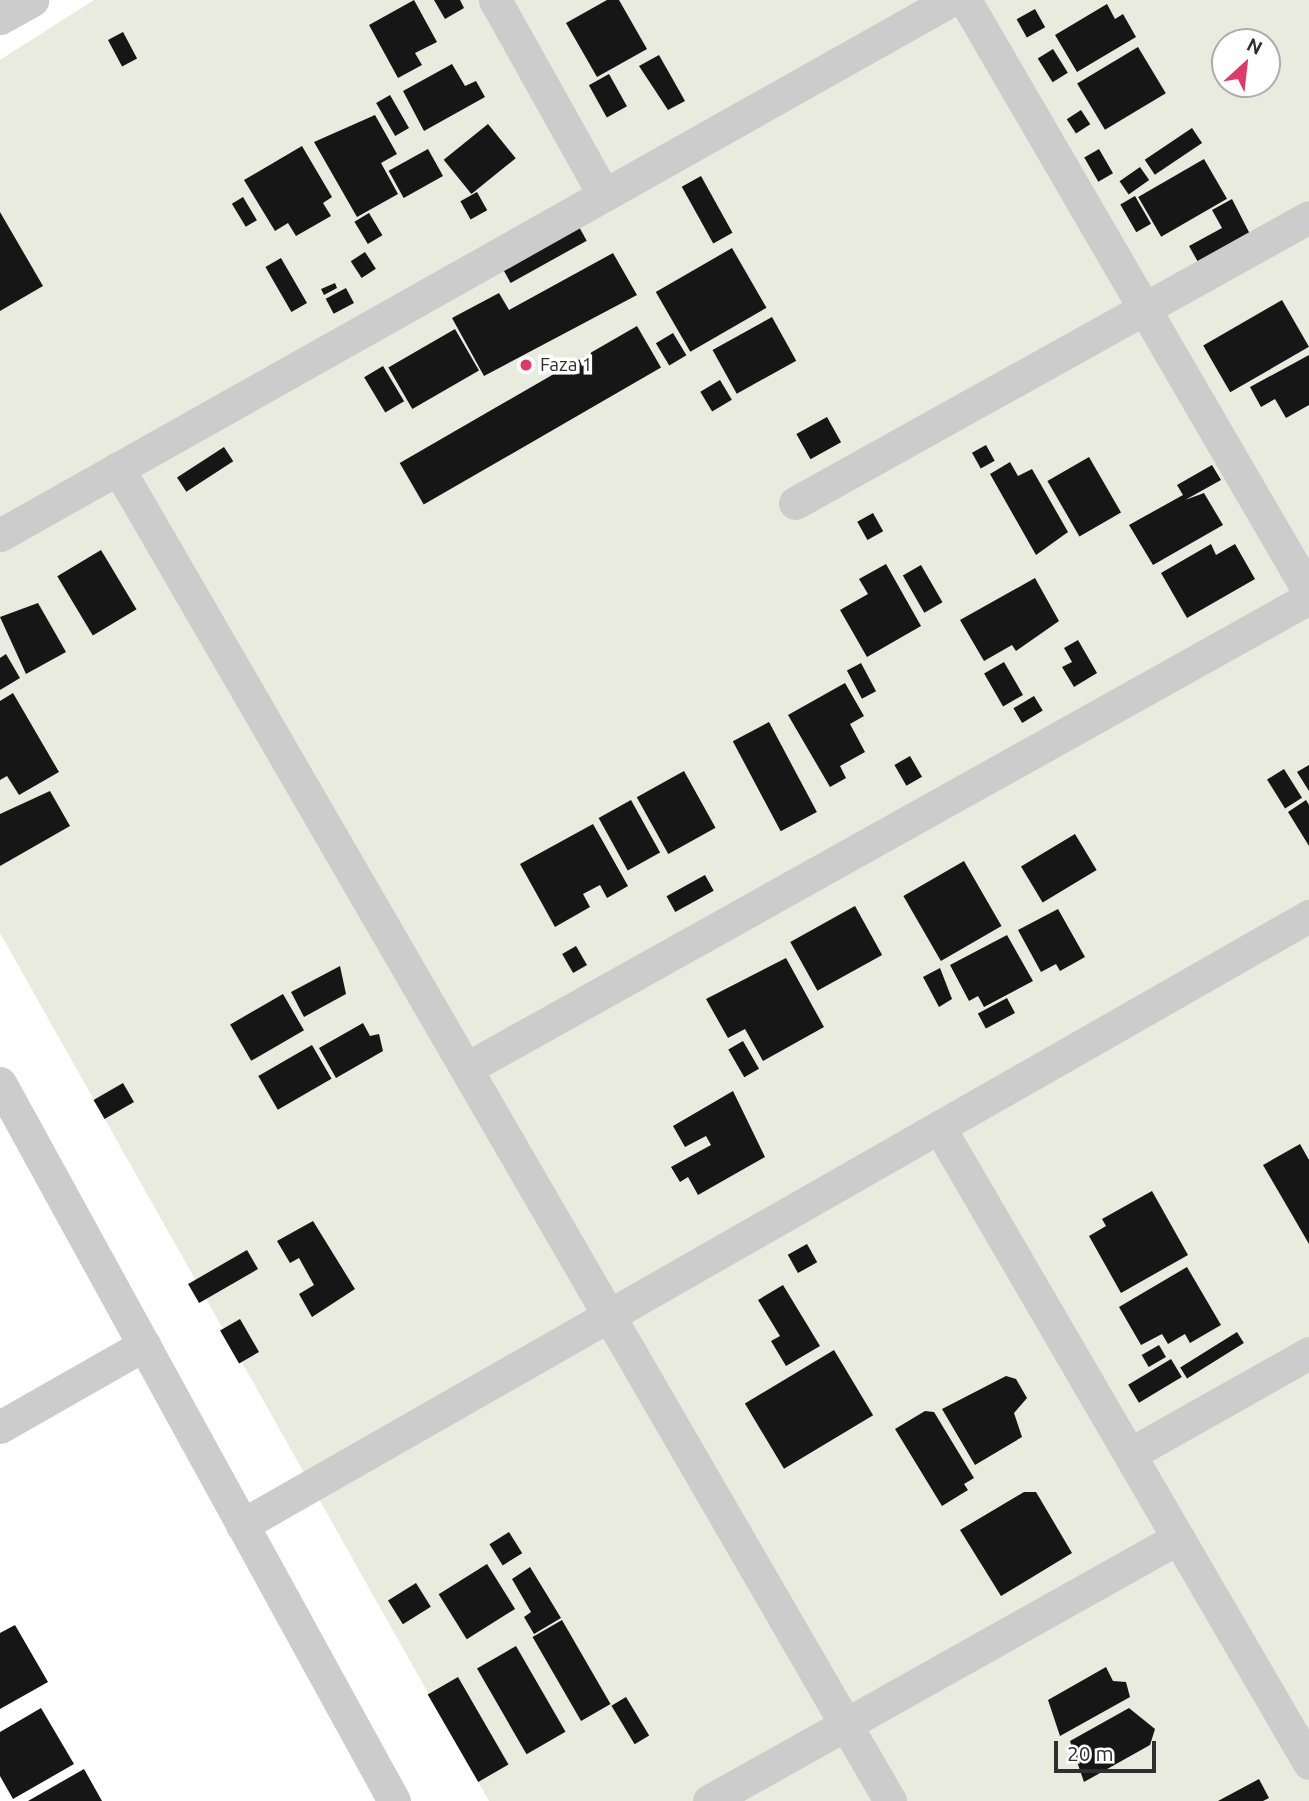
<!DOCTYPE html>
<html>
<head>
<meta charset="utf-8">
<style>
  body { margin:0 }
  #map { position:relative; width:1309px; height:1801px; overflow:hidden; background:#fff; font-family:Ubuntu,sans-serif }
  div>[style] { position:absolute }
  .green>* { inset:0; background:#e8ebde }
  .building>* { inset:0; background:#161616; transform-origin:0 0 }
  .minor>* { height:33px; margin:-16.5px; padding:0 16.5px; transform-origin:16.5px; border-radius:16.5px; background:#ccc }
  .dots>* { width:19px; height:19px; translate:-50% -50%; box-sizing:border-box; border:4px solid #fff; border-radius:50% }
  span { translate:-50% -50%; white-space:nowrap; text-align:center; line-height:1.15; -webkit-text-stroke:7px #fff; paint-order:stroke }
  .poi-label { font-size:19px; color:#2f2f2f }
  .left { translate:0 -50%; text-align:left }
  .north { position:absolute; left:1211px; top:28px; width:70px; height:70px; box-sizing:border-box; background:#fff; border:2px solid #acacac; border-radius:50%; rotate:27deg; font-size:19px; font-weight:700; line-height:28px; text-align:center; color:#2f2f2f }
  .north::after { content:''; display:block; margin:auto; width:24px; height:32px; background:#db3c6c; clip-path:polygon(50% 0,100% 100%,50% 72%,0 100%) }
  .scale { position:absolute; left:1054px; top:1741px; width:102px; height:32px; box-sizing:border-box; border:4px solid #2f2f2f; border-top:0; padding-left:9px; font-size:21px; line-height:24px; white-space:nowrap; color:#2f2f2f; -webkit-text-stroke:5px #fff; paint-order:stroke }
</style>
</head>
<body>
<div id="map">
  <div class="green">
    <div style="clip-path:polygon(evenodd,94px 0,1309px 0,1309px 1801px,489px 1801px,0 933px,0 60px,94px 0,1225px 42px,1267px 42px,1267px 84px,1225px 84px,1225px 42px)"></div>
  </div>
  <div class="building">
    <div style="clip-path:polygon(414px 0,437px 42px,415px 53px,422px 65px,398px 78px,369px 25px)"></div>
    <div style="clip-path:polygon(434px 0,460px 0,464px 8px,445px 19px)"></div>
    <div style="clip-path:polygon(607px 0,619px 0,647px 49px,597px 77px,566px 23px)"></div>
    <div style="clip-path:polygon(1107px 4px,1115px 19px,1123px 14px,1136px 37px,1077px 72px,1055px 35px)"></div>
    <div style="left:1035px;top:9px;width:21px;height:21px;rotate:61deg"></div>
    <div style="left:123px;top:32px;width:30px;height:17px;rotate:62deg"></div>
    <div style="left:1138px;top:47px;width:54px;height:71px;rotate:59deg"></div>
    <div style="left:1053px;top:49px;width:28px;height:18px;rotate:58deg"></div>
    <div style="clip-path:polygon(659px 55px,685px 101px,668px 110px,639px 66px)"></div>
    <div style="clip-path:polygon(452px 64px,465px 86px,476px 81px,485px 97px,424px 131px,403px 91px)"></div>
    <div style="left:609px;top:74px;width:37px;height:23px;rotate:61deg"></div>
    <div style="left:390px;top:95px;width:38px;height:16px;rotate:60deg"></div>
    <div style="left:1081px;top:110px;width:17px;height:17px;rotate:57deg"></div>
    <div style="clip-path:polygon(375px 115px,397px 154px,381px 163px,398px 194px,357px 217px,314px 142px)"></div>
    <div style="left:488px;top:124px;width:44px;height:57px;rotate:51deg"></div>
    <div style="left:1192px;top:128px;width:18px;height:57px;rotate:56deg"></div>
    <div style="clip-path:polygon(302px 146px,332px 197px,323px 203px,331px 216px,296px 236px,288px 223px,275px 231px,244px 180px)"></div>
    <div style="left:428px;top:149px;width:31px;height:45px;rotate:61deg"></div>
    <div style="left:1099px;top:149px;width:28px;height:17px;rotate:60deg"></div>
    <div style="left:1204px;top:159px;width:46px;height:76px;rotate:60deg"></div>
    <div style="left:1140px;top:167px;width:16px;height:25px;rotate:55deg"></div>
    <div style="left:701px;top:176px;width:65px;height:22px;rotate:61deg"></div>
    <div style="left:477px;top:192px;width:21px;height:19px;rotate:61deg"></div>
    <div style="left:1135px;top:196px;width:32px;height:17px;rotate:60deg"></div>
    <div style="left:243px;top:197px;width:27px;height:13px;rotate:59deg"></div>
    <div style="clip-path:polygon(1232px 199px,1254px 242px,1203px 271px,1189px 246px,1222px 228px,1212px 210px)"></div>
    <div style="clip-path:polygon(0 212px,43px 286px,0 311px)"></div>
    <div style="left:369px;top:213px;width:26px;height:17px;rotate:59deg"></div>
    <div style="left:578px;top:225px;width:18px;height:87px;rotate:61deg"></div>
    <div style="left:732px;top:248px;width:69px;height:88px;rotate:60deg"></div>
    <div style="left:365px;top:252px;width:20px;height:17px;rotate:57deg"></div>
    <div style="clip-path:polygon(613px 253px,637px 295px,484px 376px,452px 318px,499px 293px,509px 310px)"></div>
    <div style="left:281px;top:258px;width:52px;height:18px;rotate:60deg"></div>
    <div style="clip-path:polygon(335px 283px,337px 288px,324px 295px,321px 289px)"></div>
    <div style="left:346px;top:288px;width:17px;height:23px;rotate:62deg"></div>
    <div style="left:1282px;top:300px;width:54px;height:91px;rotate:60deg"></div>
    <div style="left:772px;top:317px;width:50px;height:68px;rotate:61deg"></div>
    <div style="left:637px;top:326px;width:48px;height:274px;rotate:60deg"></div>
    <div style="left:455px;top:329px;width:48px;height:77px;rotate:60deg"></div>
    <div style="left:673px;top:333px;width:26px;height:20px;rotate:59deg"></div>
    <div style="clip-path:polygon(1309px 355px,1309px 405px,1286px 418px,1275px 399px,1261px 407px,1250px 387px)"></div>
    <div style="left:383px;top:366px;width:41px;height:22px;rotate:59deg"></div>
    <div style="left:720px;top:380px;width:23px;height:23px;rotate:59deg"></div>
    <div style="left:827px;top:417px;width:29px;height:35px;rotate:61deg"></div>
    <div style="left:986px;top:445px;width:18px;height:16px;rotate:61deg"></div>
    <div style="left:224px;top:447px;width:17px;height:56px;rotate:57deg"></div>
    <div style="left:1089px;top:457px;width:64px;height:48px;rotate:60deg"></div>
    <div style="clip-path:polygon(1010px 462px,1018px 476px,1032px 469px,1068px 532px,1036px 555px,990px 474px)"></div>
    <div style="clip-path:polygon(1212px 465px,1221px 480px,1185px 500px,1204px 493px,1223px 525px,1153px 565px,1129px 525px,1183px 495px,1177px 485px)"></div>
    <div style="left:873px;top:513px;width:21px;height:18px;rotate:61deg"></div>
    <div style="clip-path:polygon(1211px 544px,1216px 555px,1235px 544px,1255px 579px,1187px 618px,1161px 573px)"></div>
    <div style="left:101px;top:550px;width:69px;height:51px;rotate:59deg"></div>
    <div style="clip-path:polygon(886px 564px,921px 626px,867px 657px,840px 610px,868px 594px,859px 579px)"></div>
    <div style="left:921px;top:565px;width:43px;height:21px;rotate:60deg"></div>
    <div style="clip-path:polygon(1035px 578px,1059px 621px,1016px 651px,1012px 645px,984px 661px,960px 620px)"></div>
    <div style="clip-path:polygon(38px 603px,66px 652px,26px 674px,0 617px)"></div>
    <div style="clip-path:polygon(1078px 640px,1097px 673px,1074px 687px,1062px 667px,1072px 662px,1064px 648px)"></div>
    <div style="clip-path:polygon(6px 654px,20px 678px,0 690px,0 658px)"></div>
    <div style="left:1004px;top:662px;width:38px;height:23px;rotate:60deg"></div>
    <div style="left:861px;top:663px;width:32px;height:16px;rotate:62deg"></div>
    <div style="clip-path:polygon(845px 683px,864px 716px,850px 724px,865px 752px,840px 766px,846px 778px,830px 787px,788px 715px)"></div>
    <div style="clip-path:polygon(13px 693px,59px 772px,19px 795px,7px 776px,0 780px,0 701px)"></div>
    <div style="left:1034px;top:696px;width:17px;height:24px;rotate:59deg"></div>
    <div style="left:769px;top:722px;width:102px;height:41px;rotate:62deg"></div>
    <div style="left:910px;top:756px;width:24px;height:18px;rotate:60deg"></div>
    <div style="clip-path:polygon(1309px 765px,1309px 791px,1297px 772px)"></div>
    <div style="left:1284px;top:769px;width:34px;height:20px;rotate:58deg"></div>
    <div style="left:684px;top:771px;width:65px;height:54px;rotate:61deg"></div>
    <div style="clip-path:polygon(50px 791px,70px 826px,0 866px,0 814px)"></div>
    <div style="left:631px;top:800px;width:60px;height:37px;rotate:61deg"></div>
    <div style="clip-path:polygon(1306px 800px,1309px 805px,1309px 846px,1288px 812px)"></div>
    <div style="clip-path:polygon(593px 824px,628px 886px,607px 898px,600px 885px,583px 894px,590px 907px,555px 927px,520px 864px)"></div>
    <div style="left:1075px;top:834px;width:42px;height:63px;rotate:59deg"></div>
    <div style="left:964px;top:861px;width:75px;height:70px;rotate:60deg"></div>
    <div style="left:705px;top:875px;width:18px;height:44px;rotate:61deg"></div>
    <div style="left:855px;top:906px;width:56px;height:74px;rotate:61deg"></div>
    <div style="clip-path:polygon(1058px 909px,1085px 957px,1060px 971px,1056px 964px,1041px 972px,1018px 930px)"></div>
    <div style="clip-path:polygon(1007px 935px,1033px 981px,984px 1007px,978px 996px,969px 1001px,950px 965px)"></div>
    <div style="left:576px;top:946px;width:22px;height:16px;rotate:60deg"></div>
    <div style="clip-path:polygon(786px 958px,824px 1027px,763px 1061px,745px 1029px,728px 1038px,706px 999px)"></div>
    <div style="clip-path:polygon(340px 966px,346px 994px,304px 1017px,291px 992px)"></div>
    <div style="clip-path:polygon(940px 968px,952px 999px,939px 1007px,923px 977px)"></div>
    <div style="left:283px;top:994px;width:42px;height:61px;rotate:60deg"></div>
    <div style="left:1007px;top:998px;width:17px;height:33px;rotate:62deg"></div>
    <div style="clip-path:polygon(363px 1023px,370px 1036px,379px 1034px,383px 1051px,336px 1078px,319px 1048px)"></div>
    <div style="left:743px;top:1041px;width:32px;height:17px;rotate:60deg"></div>
    <div style="left:312px;top:1045px;width:39px;height:62px;rotate:60deg"></div>
    <div style="left:123px;top:1083px;width:22px;height:34px;rotate:60deg"></div>
    <div style="clip-path:polygon(733px 1091px,765px 1157px,698px 1195px,688px 1177px,680px 1182px,671px 1167px,711px 1145px,706px 1136px,685px 1147px,673px 1126px)"></div>
    <div style="clip-path:polygon(1300px 1144px,1309px 1160px,1309px 1244px,1263px 1165px)"></div>
    <div style="clip-path:polygon(1152px 1191px,1188px 1255px,1121px 1293px,1089px 1236px,1106px 1226px,1102px 1219px)"></div>
    <div style="clip-path:polygon(313px 1221px,355px 1289px,312px 1317px,299px 1294px,314px 1285px,299px 1258px,290px 1263px,277px 1241px)"></div>
    <div style="left:807px;top:1244px;width:21px;height:22px;rotate:61deg"></div>
    <div style="left:247px;top:1250px;width:22px;height:68px;rotate:60deg"></div>
    <div style="clip-path:polygon(1187px 1267px,1221px 1325px,1190px 1343px,1185px 1334px,1168px 1344px,1162px 1334px,1141px 1345px,1119px 1307px)"></div>
    <div style="clip-path:polygon(783px 1285px,820px 1346px,786px 1366px,771px 1341px,780px 1336px,758px 1300px)"></div>
    <div style="left:240px;top:1319px;width:38px;height:23px;rotate:60deg"></div>
    <div style="left:1237px;top:1332px;width:13px;height:67px;rotate:58deg"></div>
    <div style="left:1159px;top:1345px;width:14px;height:20px;rotate:60deg"></div>
    <div style="left:834px;top:1350px;width:76px;height:104px;rotate:59deg"></div>
    <div style="left:1171px;top:1359px;width:21px;height:50px;rotate:59deg"></div>
    <div style="clip-path:polygon(1006px 1376px,1016px 1379px,1027px 1398px,1014px 1413px,1022px 1437px,975px 1465px,942px 1409px)"></div>
    <div style="clip-path:polygon(925px 1411px,934px 1412px,974px 1478px,964px 1484px,968px 1490px,942px 1506px,895px 1429px)"></div>
    <div style="clip-path:polygon(1024px 1492px,1036px 1492px,1072px 1553px,1001px 1596px,960px 1530px)"></div>
    <div style="left:509px;top:1532px;width:25px;height:23px;rotate:58deg"></div>
    <div style="left:487px;top:1564px;width:53px;height:57px;rotate:58deg"></div>
    <div style="clip-path:polygon(530px 1567px,561px 1618px,534px 1634px,524px 1617px,531px 1612px,512px 1579px)"></div>
    <div style="left:416px;top:1583px;width:28px;height:33px;rotate:58deg"></div>
    <div style="left:562px;top:1620px;width:97px;height:34px;rotate:60deg"></div>
    <div style="clip-path:polygon(15px 1625px,48px 1682px,0 1709px,0 1633px)"></div>
    <div style="left:516px;top:1646px;width:99px;height:45px;rotate:60deg"></div>
    <div style="clip-path:polygon(1106px 1667px,1113px 1681px,1126px 1682px,1130px 1697px,1060px 1736px,1048px 1700px)"></div>
    <div style="left:458px;top:1677px;width:101px;height:35px;rotate:60deg"></div>
    <div style="left:626px;top:1697px;width:45px;height:17px;rotate:59deg"></div>
    <div style="clip-path:polygon(41px 1708px,74px 1764px,13px 1799px,0 1776px,0 1732px)"></div>
    <div style="clip-path:polygon(1129px 1708px,1155px 1729px,1150px 1745px,1084px 1782px,1070px 1741px)"></div>
    <div style="clip-path:polygon(84px 1769px,102px 1801px,28px 1801px)"></div>
    <div style="clip-path:polygon(1259px 1779px,1269px 1798px,1263px 1801px,1218px 1801px)"></div>
  </div>
  <div class="minor">
    <div style="left:495px;top:0;width:223px;rotate:60.8deg"></div>
    <div style="left:965px;top:0;width:685px;rotate:59.84deg"></div>
    <div style="left:0;top:18px;width:37px;rotate:-29deg"></div>
    <div style="left:118px;top:468px;width:1540px;rotate:59.92deg"></div>
    <div style="left:795px;top:503px;width:588px;rotate:-29.09deg"></div>
    <div style="left:0;top:535px;width:1091px;rotate:-29.36deg"></div>
    <div style="left:469px;top:1067px;width:962px;rotate:-29.18deg"></div>
    <div style="left:0;top:1083px;width:819px;rotate:61.24deg"></div>
    <div style="left:939px;top:1127px;width:736px;rotate:59.81deg"></div>
    <div style="left:0;top:1427px;width:166px;rotate:-29.7deg"></div>
    <div style="left:1130px;top:1454px;width:206px;rotate:-29.4deg"></div>
    <div style="left:242px;top:1525px;width:1229px;rotate:-29.72deg"></div>
    <div style="left:709px;top:1801px;width:538px;rotate:-29.28deg"></div>
  </div>
  <div class="dots">
    <div style="left:526px;top:365px;background:#db3c6c"></div>
  </div>
  <div class="poi-label">
    <span class="left" style="left:540px;top:365px">Faza 1</span>
  </div>
  <div class="north">N</div>
  <div class="scale">20 m</div>
</div>
</body>
</html>
